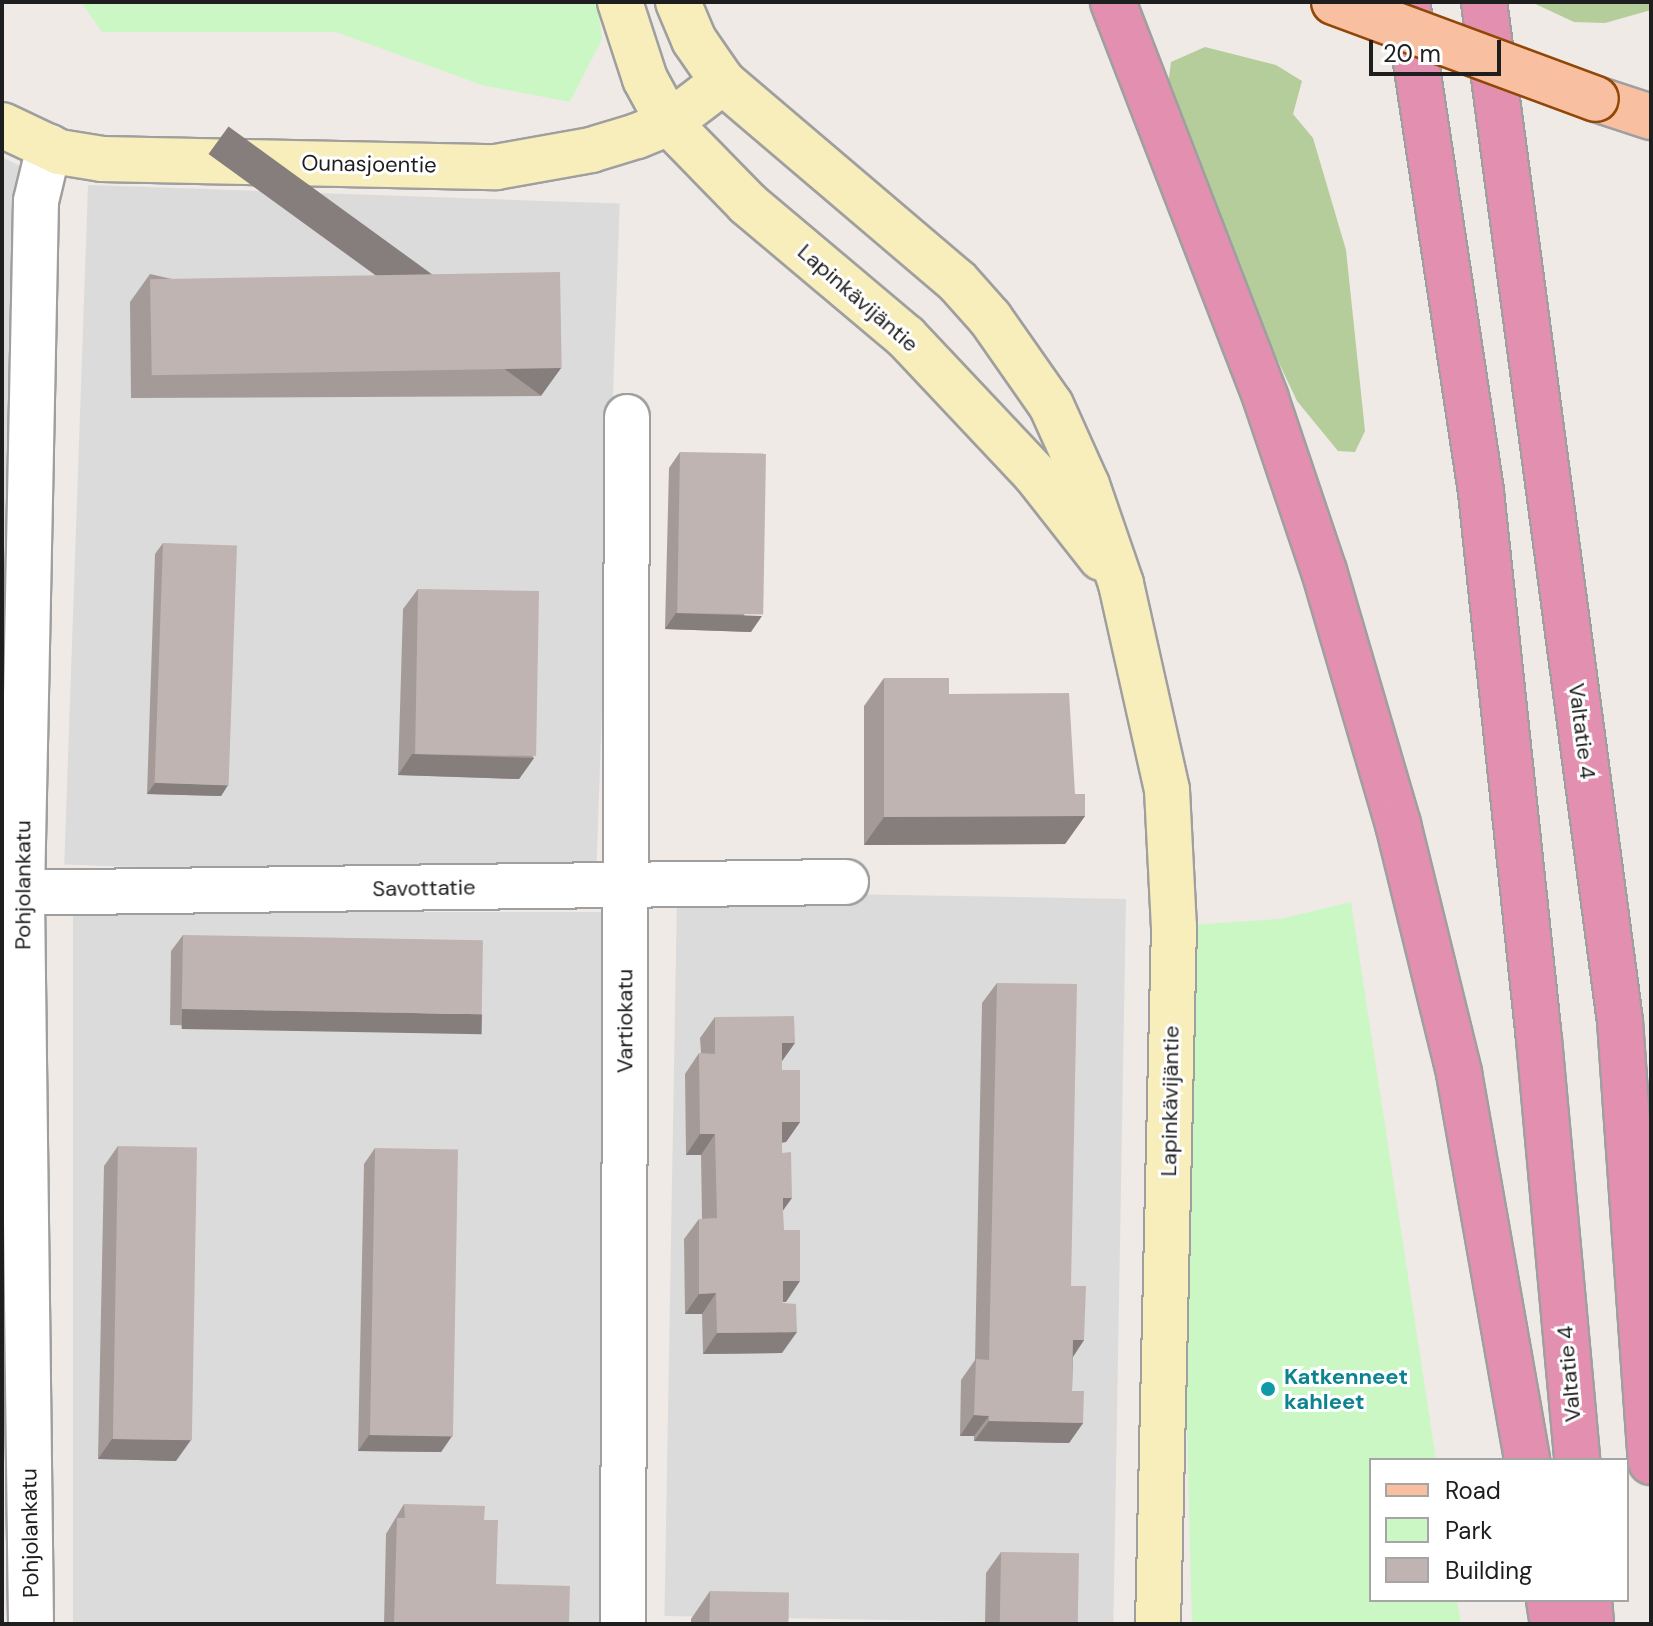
<!DOCTYPE html>
<html>
<head>
<meta charset="utf-8">
<style>
  body { margin:0 }
  #map { position:relative; width:1653px; height:1626px; overflow:hidden; background:#efeae5; font-family:"DM Sans",sans-serif }
  div>[style] { position:absolute }
  .residential>* { inset:0; background:#dcdbdc; transform-origin:0 0 }
  .forest>* { inset:0; background:#b4cd9b }
  .park>* { inset:0; background:#caf7c4 }
  .roads { filter:drop-shadow(2px 0 #9f9f9f) drop-shadow(-2px 0 #9f9f9f) drop-shadow(0 2px #9f9f9f) drop-shadow(0 -2px #9f9f9f) }
  .street>* { height:44px; margin:-22px; padding:0 22px; transform-origin:22px; border-radius:22px; background:#fff }
  .secondary>* { height:44px; margin:-22px; padding:0 22px; transform-origin:22px; border-radius:22px; background:#f7eebb }
  .primary>* { height:44px; margin:-22px; padding:0 22px; transform-origin:22px; border-radius:22px; background:#f8c0a1 }
  .highway>* { height:44px; margin:-22px; padding:0 22px; transform-origin:22px; border-radius:22px; background:#e390b0 }
  .bridges { filter:drop-shadow(2px 0 #934706) drop-shadow(-2px 0 #934706) drop-shadow(0 2px #934706) drop-shadow(0 -2px #934706) }
  .primary-bridge>* { height:44px; margin:-22px; padding:0 22px; transform-origin:22px; border-radius:22px; background:#f8c0a1 }
  .wall>* { inset:0; background:#a49b98 }
  .shaded-wall>* { inset:0; background:#867e7c; transform-origin:0 0 }
  .building>* { inset:0; background:#bfb4b1; transform-origin:0 0 }
  .dots>* { width:22px; height:22px; translate:-50% -50%; box-sizing:border-box; border:4px solid #fff; border-radius:50% }
  span { translate:-50% -50%; white-space:nowrap; text-align:center; line-height:1.15; -webkit-text-stroke:6px #fff; paint-order:stroke }
  .street-label { font-size:22px; color:#1e1e1e }
  .culture-label { font-size:22px; color:#0d838f; font-weight:700 }
  .left { translate:0 -50%; text-align:left }
  .frame { position:absolute; inset:0; border:4px solid #1e1e1e; pointer-events:none }
  .legend { position:absolute; left:1369px; top:1458px; width:260px; height:144px; box-sizing:border-box; background:#fff; border:2px solid #a5a5a5; margin:0; padding:10px 14px; list-style:none; font-size:24px; color:#1e1e1e }
  .legend li { display:flex; align-items:center; gap:16px; height:40px }
  .legend b { width:40px; border:2px solid #a5a5a5 }
  .scale { position:absolute; left:1369px; top:40px; width:132px; height:36px; box-sizing:border-box; border:4px solid #1e1e1e; border-top:0; padding-left:10px; font-size:24px; line-height:28px; white-space:nowrap; color:#1e1e1e; -webkit-text-stroke:6px #fff; paint-order:stroke }
</style>
</head>
<body>
<div id="map">
  <div class="residential">
    <div style="clip-path:polygon(2px 157px,34px 173px,2px 871px)"></div>
    <div style="left:88px;top:185px;width:532px;height:680px;rotate:2deg"></div>
    <div style="left:1126px;top:899px;width:725px;height:449px;rotate:91deg"></div>
    <div style="left:633px;top:912px;width:712px;height:560px;rotate:90deg"></div>
  </div>
  <div class="forest">
    <div style="clip-path:polygon(1531px 2px,1651px 2px,1651px 10px,1605px 23px,1574px 22px)"></div>
    <div style="clip-path:polygon(1205px 47px,1276px 65px,1302px 81px,1293px 114px,1313px 138px,1346px 250px,1365px 431px,1355px 452px,1338px 451px,1297px 401px,1252px 306px,1168px 85px,1171px 62px)"></div>
  </div>
  <div class="park">
    <div style="clip-path:polygon(81px 2px,597px 2px,602px 39px,570px 102px,482px 85px,336px 32px,102px 32px)"></div>
    <div style="clip-path:polygon(1351px 902px,1436px 1460px,1371px 1460px,1371px 1600px,1457px 1600px,1461px 1624px,1192px 1624px,1174px 926px,1280px 919px)"></div>
  </div>
  <div class="roads">
    <div class="street">
      <div style="left:2px;top:893px;width:844px;rotate:-0.75deg"></div>
      <div style="left:31px;top:1624px;width:731px;rotate:-90.71deg"></div>
      <div style="left:22px;top:893px;width:692px;rotate:-88.84deg"></div>
      <div style="left:36px;top:201px;width:56px;rotate:-76.5deg"></div>
      <div style="left:623px;top:1624px;width:1207px;rotate:-89.81deg"></div>
    </div>
    <div class="secondary">
      <div style="left:620px;top:2px;width:81px;rotate:72deg"></div>
      <div style="left:645px;top:79px;width:50px;rotate:61.4deg"></div>
      <div style="left:669px;top:123px;width:113px;rotate:45.7deg"></div>
      <div style="left:748px;top:204px;width:207px;rotate:40.1deg"></div>
      <div style="left:906px;top:337px;width:188px;rotate:46.7deg"></div>
      <div style="left:1035px;top:474px;width:107px;rotate:51.8deg"></div>
      <div style="left:678px;top:2px;width:41px;rotate:67.2deg"></div>
      <div style="left:694px;top:40px;width:51px;rotate:55.4deg"></div>
      <div style="left:723px;top:82px;width:307px;rotate:40.4deg"></div>
      <div style="left:957px;top:281px;width:50px;rotate:48.3deg"></div>
      <div style="left:990px;top:318px;width:106px;rotate:55deg"></div>
      <div style="left:1051px;top:405px;width:88px;rotate:65.8deg"></div>
      <div style="left:1087px;top:485px;width:105px;rotate:71deg"></div>
      <div style="left:1121px;top:584px;width:211px;rotate:77.4deg"></div>
      <div style="left:1167px;top:790px;width:136px;rotate:87.1deg"></div>
      <div style="left:1174px;top:926px;width:698px;rotate:91.31deg"></div>
      <div style="left:2px;top:125px;width:63px;rotate:25.3deg"></div>
      <div style="left:59px;top:152px;width:44px;rotate:9.2deg"></div>
      <div style="left:102px;top:159px;width:394px;rotate:1.2deg"></div>
      <div style="left:496px;top:167px;width:97px;rotate:-10.1deg"></div>
      <div style="left:591px;top:150px;width:48px;rotate:-16.9deg"></div>
      <div style="left:637px;top:136px;width:35px;rotate:-22deg"></div>
      <div style="left:669px;top:123px;width:68px;rotate:-37.2deg"></div>
    </div>
    <div class="primary">
      <div style="left:1596px;top:99px;width:58px;rotate:18.1deg"></div>
    </div>
    <div class="highway">
      <div style="left:1113px;top:2px;width:425px;rotate:68.9deg"></div>
      <div style="left:1266px;top:399px;width:182px;rotate:71.4deg"></div>
      <div style="left:1324px;top:571px;width:264px;rotate:73.7deg"></div>
      <div style="left:1398px;top:824px;width:256px;rotate:76.2deg"></div>
      <div style="left:1459px;top:1073px;width:393px;rotate:80deg"></div>
      <div style="left:1407px;top:2px;width:496px;rotate:81.4deg"></div>
      <div style="left:1481px;top:492px;width:550px;rotate:83.95deg"></div>
      <div style="left:1539px;top:1039px;width:423px;rotate:84.8deg"></div>
      <div style="left:1484px;top:2px;width:1028px;rotate:82.4deg"></div>
      <div style="left:1620px;top:1021px;width:442px;rotate:86deg"></div>
      <div style="left:1549px;top:1600px;width:24px;rotate:81deg"></div>
      <div style="left:1589px;top:1600px;width:24px;rotate:85deg"></div>
    </div>
  </div>
  <div class="bridges">
    <div class="primary-bridge">
      <div style="left:1334px;top:2px;width:279px;rotate:20.3deg"></div>
    </div>
  </div>
  <div class="wall">
    <div style="clip-path:polygon(150px 274px,561px 368px,541px 396px,131px 398px,130px 302px)"></div>
    <div style="clip-path:polygon(680px 452px,751px 632px,665px 629px,669px 468px)"></div>
    <div style="clip-path:polygon(163px 543px,228px 785px,221px 796px,147px 794px,155px 554px)"></div>
    <div style="clip-path:polygon(418px 589px,534px 758px,519px 779px,398px 775px,403px 609px)"></div>
    <div style="clip-path:polygon(884px 678px,949px 694px,1075px 794px,1085px 816px,1065px 844px,864px 845px,864px 706px)"></div>
    <div style="clip-path:polygon(183px 935px,471px 1031px,170px 1025px,171px 951px)"></div>
    <div style="clip-path:polygon(997px 983px,1084px 1340px,1073px 1357px,1072px 1391px,1083px 1423px,1069px 1443px,974px 1441px,974px 1436px,960px 1436px,961px 1380px,975px 1360px,982px 1003px)"></div>
    <div style="clip-path:polygon(715px 1017px,782px 1062px,782px 1070px,800px 1122px,786px 1142px,782px 1143px,783px 1211px,786px 1302px,783px 1302px,782px 1353px,703px 1354px,702px 1314px,685px 1314px,684px 1239px,699px 1219px,702px 1219px,701px 1155px,686px 1155px,685px 1074px,699px 1053px,701px 1053px,700px 1038px)"></div>
    <div style="clip-path:polygon(118px 1146px,176px 1461px,98px 1459px,104px 1166px)"></div>
    <div style="clip-path:polygon(375px 1148px,452px 1436px,441px 1452px,358px 1451px,364px 1164px)"></div>
    <div style="clip-path:polygon(404px 1504px,484px 1520px,496px 1584px,569px 1624px,384px 1624px,386px 1534px)"></div>
    <div style="clip-path:polygon(1001px 1552px,1077px 1624px,985px 1624px,986px 1573px)"></div>
    <div style="clip-path:polygon(710px 1591px,788px 1624px,691px 1624px,691px 1619px)"></div>
  </div>
  <div class="shaded-wall">
    <div style="left:561px;top:368px;width:34px;height:411px;rotate:126deg"></div>
    <div style="clip-path:polygon(676px 613px,762px 616px,751px 632px,665px 629px)"></div>
    <div style="clip-path:polygon(412px 754px,534px 758px,519px 779px,398px 775px)"></div>
    <div style="clip-path:polygon(155px 783px,228px 785px,221px 796px,147px 794px)"></div>
    <div style="clip-path:polygon(1085px 816px,1065px 844px,864px 845px,884px 817px)"></div>
    <div style="left:182px;top:1009px;width:300px;height:20px;rotate:1deg"></div>
    <div style="clip-path:polygon(782px 1043px,795px 1043px,780px 1064px)"></div>
    <div style="clip-path:polygon(782px 1122px,800px 1122px,786px 1142px,768px 1143px)"></div>
    <div style="clip-path:polygon(700px 1134px,715px 1134px,701px 1155px,686px 1155px)"></div>
    <div style="clip-path:polygon(783px 1198px,792px 1198px,777px 1219px)"></div>
    <div style="clip-path:polygon(783px 1281px,800px 1281px,786px 1302px,769px 1301px)"></div>
    <div style="clip-path:polygon(716px 1293px,702px 1314px,685px 1314px,699px 1294px)"></div>
    <div style="clip-path:polygon(797px 1332px,782px 1353px,703px 1354px,717px 1333px)"></div>
    <div style="clip-path:polygon(1073px 1340px,1084px 1340px,1070px 1361px)"></div>
    <div style="clip-path:polygon(974px 1415px,989px 1416px,974px 1436px,960px 1436px)"></div>
    <div style="clip-path:polygon(989px 1421px,1083px 1423px,1069px 1443px,974px 1441px)"></div>
    <div style="clip-path:polygon(369px 1435px,452px 1436px,441px 1452px,358px 1451px)"></div>
    <div style="clip-path:polygon(112px 1439px,191px 1440px,176px 1461px,98px 1459px)"></div>
  </div>
  <div class="building">
    <div style="left:560px;top:272px;width:96px;height:410px;rotate:89deg"></div>
    <div style="left:680px;top:452px;width:86px;height:161px;rotate:1deg"></div>
    <div style="left:163px;top:543px;width:74px;height:240px;rotate:2deg"></div>
    <div style="left:418px;top:589px;width:121px;height:165px;rotate:1deg"></div>
    <div style="clip-path:polygon(884px 678px,949px 678px,949px 694px,1069px 693px,1075px 794px,1085px 794px,1085px 816px,884px 817px)"></div>
    <div style="left:183px;top:935px;width:300px;height:74px;rotate:1deg"></div>
    <div style="clip-path:polygon(997px 983px,1077px 984px,1071px 1286px,1086px 1286px,1084px 1340px,1073px 1340px,1072px 1391px,1084px 1391px,1083px 1423px,989px 1421px,989px 1416px,974px 1415px,976px 1359px,989px 1360px)"></div>
    <div style="clip-path:polygon(794px 1016px,795px 1043px,782px 1043px,782px 1070px,800px 1070px,800px 1122px,782px 1122px,782px 1153px,791px 1152px,792px 1198px,783px 1198px,783px 1230px,800px 1230px,800px 1281px,783px 1281px,783px 1303px,796px 1304px,797px 1332px,717px 1333px,716px 1293px,699px 1294px,699px 1219px,717px 1218px,715px 1134px,700px 1134px,699px 1053px,715px 1054px,715px 1017px)"></div>
    <div style="left:118px;top:1146px;width:79px;height:293px;rotate:1deg"></div>
    <div style="left:375px;top:1148px;width:83px;height:287px;rotate:1deg"></div>
    <div style="clip-path:polygon(404px 1504px,485px 1506px,484px 1520px,498px 1520px,496px 1584px,570px 1586px,569px 1624px,394px 1624px,397px 1518px,405px 1518px)"></div>
    <div style="left:1001px;top:1552px;width:78px;height:72px;rotate:1deg"></div>
    <div style="left:710px;top:1591px;width:79px;height:33px;rotate:1deg"></div>
  </div>
  <div class="dots">
    <div style="left:1268px;top:1389px;background:#0f9aa8"></div>
  </div>
  <div class="street-label">
    <span style="left:369px;top:164px;rotate:1deg">Ounasjoentie</span>
    <span style="left:858px;top:298px;rotate:41deg">Lapinkävijäntie</span>
    <span style="left:1582px;top:731px;rotate:83deg">Valtatie 4</span>
    <span style="left:23px;top:885px;rotate:-90deg">Pohjolankatu</span>
    <span style="left:424px;top:888px;rotate:-1deg">Savottatie</span>
    <span style="left:625px;top:1021px;rotate:-90deg">Vartiokatu</span>
    <span style="left:1170px;top:1101px;rotate:-89deg">Lapinkävijäntie</span>
    <span style="left:1569px;top:1374px;rotate:-95deg">Valtatie 4</span>
    <span style="left:30px;top:1533px;rotate:-91deg">Pohjolankatu</span>
  </div>
  <div class="culture-label">
    <span class="left" style="left:1284px;top:1389px">Katkenneet<br>kahleet</span>
  </div>
  <div class="frame"></div>
  <ul class="legend">
  <li><b style="height:10px;background:#f8c0a1"></b>Road</li>
  <li><b style="height:22px;background:#caf7c4"></b>Park</li>
  <li><b style="height:22px;background:#bfb4b1"></b>Building</li>
  </ul>
  <div class="scale">20 m</div>
</div>
</body>
</html>
